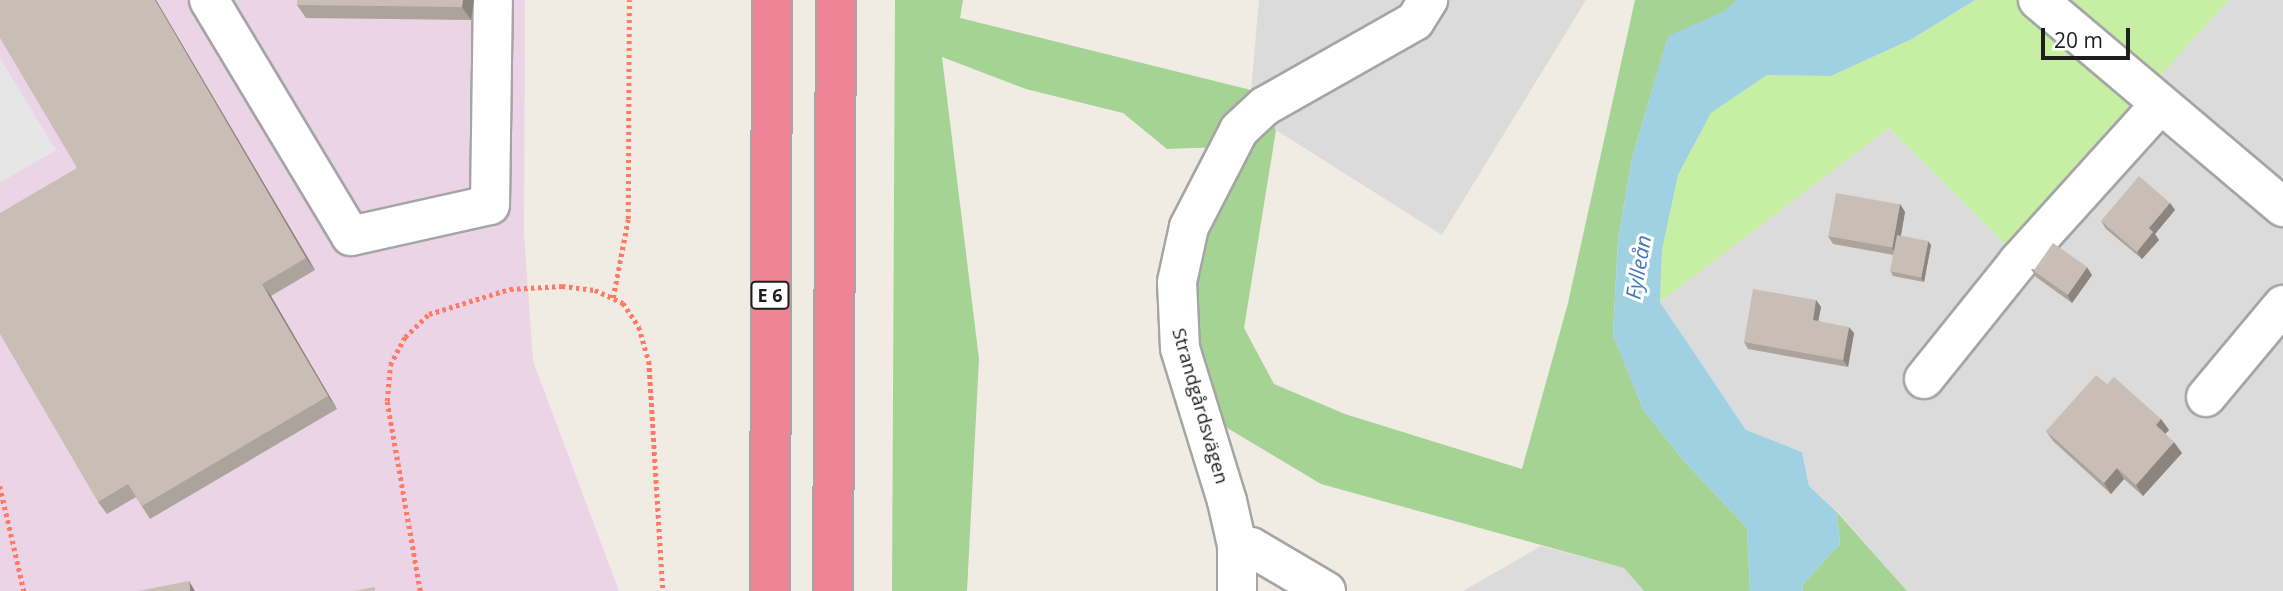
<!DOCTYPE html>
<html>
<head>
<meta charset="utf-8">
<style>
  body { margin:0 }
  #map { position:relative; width:2283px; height:591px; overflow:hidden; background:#f0ece3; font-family:"Open Sans",sans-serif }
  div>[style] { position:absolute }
  .residential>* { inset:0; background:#dcdbdb }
  .industrial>* { inset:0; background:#ead4e5 }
  .grass>* { inset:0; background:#c7efa4 }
  .forest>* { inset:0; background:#a5d394 }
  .parking>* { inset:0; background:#e6e6e6 }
  .water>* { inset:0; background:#a0d1e2 }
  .path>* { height:4.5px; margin-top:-2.25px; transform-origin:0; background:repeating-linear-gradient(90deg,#ff7965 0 3.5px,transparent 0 7px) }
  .roads { filter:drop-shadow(2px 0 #a5a5a5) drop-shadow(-2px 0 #a5a5a5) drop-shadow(0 2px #a5a5a5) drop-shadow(0 -2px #a5a5a5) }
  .minor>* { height:38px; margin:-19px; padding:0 19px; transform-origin:19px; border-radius:19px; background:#fff }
  .highway>* { height:38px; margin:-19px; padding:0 19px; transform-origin:19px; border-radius:19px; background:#ee8495 }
  .wall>* { inset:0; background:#aca39d }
  .shaded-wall>* { inset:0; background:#8c857f }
  .building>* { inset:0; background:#c8beb6; transform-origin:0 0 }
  span { translate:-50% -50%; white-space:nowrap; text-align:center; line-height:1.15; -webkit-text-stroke:6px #fff; paint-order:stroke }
  .shield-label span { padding:2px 5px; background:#fff; border:2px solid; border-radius:5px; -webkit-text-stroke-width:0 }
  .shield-label { font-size:18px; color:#1e1e1e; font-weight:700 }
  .street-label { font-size:19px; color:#1e1e1e }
  .water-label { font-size:21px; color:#4279b6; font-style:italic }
  .scale { position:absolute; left:2041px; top:28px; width:89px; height:32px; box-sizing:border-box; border:4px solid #1e1e1e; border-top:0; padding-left:9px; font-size:21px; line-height:24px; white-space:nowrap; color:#1e1e1e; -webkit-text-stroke:5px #fff; paint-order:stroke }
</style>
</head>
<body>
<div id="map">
  <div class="residential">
    <div style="clip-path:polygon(1259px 0,1586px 0,1442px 235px,1276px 130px,1251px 90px)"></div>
    <div style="clip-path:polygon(2229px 0,2283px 0,2283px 591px,1907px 591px,1838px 512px,1809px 486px,1802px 452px,1746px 430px,1660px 302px,1889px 128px,2006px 245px)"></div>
    <div style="clip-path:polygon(1541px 546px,1624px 568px,1644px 591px,1463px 591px)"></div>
  </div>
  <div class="industrial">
    <div style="clip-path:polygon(0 0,525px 0,524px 234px,533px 361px,619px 591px,0 591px)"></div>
  </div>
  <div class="grass">
    <div style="clip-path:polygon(1975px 0,2229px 0,2006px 245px,1889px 128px,1660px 302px,1662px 250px,1678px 175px,1711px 113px,1767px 75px,1831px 76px,1912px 39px)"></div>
  </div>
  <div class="forest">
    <div style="clip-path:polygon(895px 0,963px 0,960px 18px,1251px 90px,1276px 130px,1244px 328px,1274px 384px,1345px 414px,1522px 469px,1568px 303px,1635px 0,1737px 0,1724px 12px,1668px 37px,1632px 158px,1618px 240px,1613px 335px,1643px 409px,1683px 460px,1747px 528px,1750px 591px,1644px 591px,1624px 568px,1321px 484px,1224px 426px,1202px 355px,1193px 289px,1203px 222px,1250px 146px,1167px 149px,1123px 113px,1026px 89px,942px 57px,979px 359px,967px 591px,892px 591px)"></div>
    <div style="clip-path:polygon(1837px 512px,1907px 591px,1803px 591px,1802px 585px,1840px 544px)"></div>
  </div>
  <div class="parking">
    <div style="clip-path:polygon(0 58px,56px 150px,0 183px)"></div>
  </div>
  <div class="water">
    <div style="clip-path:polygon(1737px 0,1975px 0,1912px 39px,1831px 76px,1767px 75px,1711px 113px,1678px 175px,1662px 250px,1660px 302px,1746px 430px,1802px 452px,1809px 486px,1837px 512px,1840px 544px,1802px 585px,1803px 591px,1750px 591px,1747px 528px,1683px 460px,1643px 409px,1613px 336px,1618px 240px,1632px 158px,1668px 36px,1723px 12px)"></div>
  </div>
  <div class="path">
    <div style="left:613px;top:298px;width:80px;rotate:-79.2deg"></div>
    <div style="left:628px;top:219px;width:219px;rotate:-89.7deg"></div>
    <div style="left:0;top:486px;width:108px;rotate:77.1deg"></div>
    <div style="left:420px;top:591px;width:193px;rotate:-99.9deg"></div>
    <div style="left:387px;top:401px;width:36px;rotate:-85deg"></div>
    <div style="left:390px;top:365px;width:32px;rotate:-62deg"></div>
    <div style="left:405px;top:337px;width:33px;rotate:-44deg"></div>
    <div style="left:429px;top:314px;width:85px;rotate:-17.2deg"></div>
    <div style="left:510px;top:289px;width:52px;rotate:-3.3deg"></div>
    <div style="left:562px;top:286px;width:33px;rotate:7deg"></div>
    <div style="left:595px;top:290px;width:31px;rotate:25deg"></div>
    <div style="left:623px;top:303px;width:29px;rotate:56deg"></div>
    <div style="left:639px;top:327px;width:35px;rotate:74deg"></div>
    <div style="left:649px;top:361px;width:230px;rotate:86.5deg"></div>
  </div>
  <div class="roads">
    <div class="minor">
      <div style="left:209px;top:0;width:275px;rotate:59deg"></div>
      <div style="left:351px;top:236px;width:142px;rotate:-12.6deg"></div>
      <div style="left:490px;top:205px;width:205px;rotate:-89.2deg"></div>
      <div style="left:2038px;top:0;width:321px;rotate:40.2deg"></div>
      <div style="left:1924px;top:379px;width:150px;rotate:-51.2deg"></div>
      <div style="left:2018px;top:262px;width:212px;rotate:-47.9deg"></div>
      <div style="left:2206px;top:397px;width:120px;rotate:-50.1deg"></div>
      <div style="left:1237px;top:545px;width:14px;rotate:8deg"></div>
      <div style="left:1251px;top:547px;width:87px;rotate:30.4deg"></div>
      <div style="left:1237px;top:591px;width:46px;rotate:-90deg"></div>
      <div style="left:1237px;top:545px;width:45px;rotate:-102.8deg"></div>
      <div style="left:1227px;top:501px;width:160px;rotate:-107.1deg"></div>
      <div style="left:1180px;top:348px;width:66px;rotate:-92.6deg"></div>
      <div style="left:1177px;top:282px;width:56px;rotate:-77.7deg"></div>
      <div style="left:1189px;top:227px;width:109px;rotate:-62.7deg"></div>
      <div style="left:1239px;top:130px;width:35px;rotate:-43deg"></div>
      <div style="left:1265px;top:106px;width:172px;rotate:-29.5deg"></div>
      <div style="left:1415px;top:21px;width:25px;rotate:-58deg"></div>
    </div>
    <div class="highway">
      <div style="left:770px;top:591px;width:591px;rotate:-89.81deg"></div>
      <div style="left:833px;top:591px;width:591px;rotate:-89.71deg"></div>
    </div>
  </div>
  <div class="wall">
    <div style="clip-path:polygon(0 0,156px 0,315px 270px,271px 296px,337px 409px,150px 519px,136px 497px,107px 514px,98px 502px,77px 168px)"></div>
    <div style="clip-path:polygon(474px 0,471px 20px,306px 18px,297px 5px)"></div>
    <div style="clip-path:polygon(2170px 203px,2175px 210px,2155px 234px,2159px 240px,2142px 259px,2106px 229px,2101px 221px)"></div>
    <div style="clip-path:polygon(1900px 204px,1905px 212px,1901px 236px,1931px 245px,1924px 282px,1893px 276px,1891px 272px,1894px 255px,1833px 244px,1828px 236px)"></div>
    <div style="clip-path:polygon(2031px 269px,2092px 275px,2072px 303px,2036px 277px)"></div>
    <div style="clip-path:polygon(1816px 300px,1821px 307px,1818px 321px,1854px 333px,1848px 367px,1748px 349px,1744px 342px)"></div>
    <div style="clip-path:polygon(2107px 384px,2161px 419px,2169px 430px,2165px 434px,2182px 453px,2143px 496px,2124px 479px,2111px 494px,2053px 441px,2046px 431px)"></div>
  </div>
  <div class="shaded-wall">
    <div style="clip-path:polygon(155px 0,156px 0,315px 270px,306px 258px)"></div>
    <div style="clip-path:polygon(463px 0,474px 0,471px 20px,462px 7px)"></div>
    <div style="clip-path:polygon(2170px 203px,2175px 210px,2155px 234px,2159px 240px,2142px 259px,2137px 252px,2149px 228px)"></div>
    <div style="clip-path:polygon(1900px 204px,1905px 212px,1897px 256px,1892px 248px)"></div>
    <div style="clip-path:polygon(1928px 241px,1931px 245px,1924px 282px,1921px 278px)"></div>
    <div style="clip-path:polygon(2087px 267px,2092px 275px,2072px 303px,2067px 295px)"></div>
    <div style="clip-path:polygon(262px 284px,271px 296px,337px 409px,328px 396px)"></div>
    <div style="clip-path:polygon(1816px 300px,1821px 307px,1817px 327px,1813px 320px)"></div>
    <div style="clip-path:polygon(1849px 327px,1854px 333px,1848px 367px,1843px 360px)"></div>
    <div style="clip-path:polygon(2161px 419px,2169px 430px,2163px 436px,2156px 425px)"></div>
    <div style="clip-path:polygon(2174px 442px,2182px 453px,2143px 496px,2136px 485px)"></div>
    <div style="clip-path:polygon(2117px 468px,2124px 479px,2111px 494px,2104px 483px)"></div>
    <div style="clip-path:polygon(189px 581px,195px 591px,190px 591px)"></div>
  </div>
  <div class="building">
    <div style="clip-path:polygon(0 0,155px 0,306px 258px,262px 284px,328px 396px,142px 506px,128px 484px,98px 502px,0 334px,0 213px,77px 168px,0 38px)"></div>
    <div style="clip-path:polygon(297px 0,463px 0,462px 7px,297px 5px)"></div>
    <div style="clip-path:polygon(2139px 176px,2170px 203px,2149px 228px,2153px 232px,2137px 252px,2101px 221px)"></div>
    <div style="left:1836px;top:193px;width:65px;height:44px;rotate:10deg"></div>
    <div style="left:1897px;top:235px;width:32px;height:37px;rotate:11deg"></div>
    <div style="left:2053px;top:243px;width:42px;height:34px;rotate:35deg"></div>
    <div style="clip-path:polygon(1753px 289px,1816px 300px,1813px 320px,1849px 327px,1843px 360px,1744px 342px)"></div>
    <div style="clip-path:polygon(2096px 375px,2107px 384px,2114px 377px,2161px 419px,2156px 425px,2174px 442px,2136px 485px,2117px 468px,2104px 483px,2046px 431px)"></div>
    <div style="clip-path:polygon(189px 581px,190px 591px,138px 591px)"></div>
    <div style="clip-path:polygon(375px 587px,375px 591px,354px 591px)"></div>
  </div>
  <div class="shield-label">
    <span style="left:770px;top:295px">E 6</span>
  </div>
  <div class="street-label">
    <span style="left:1200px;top:406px;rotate:74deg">Strandgårdsvägen</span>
  </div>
  <div class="water-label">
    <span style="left:1638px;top:267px;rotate:-80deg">Fylleån</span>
  </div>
  <div class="scale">20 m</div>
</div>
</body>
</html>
